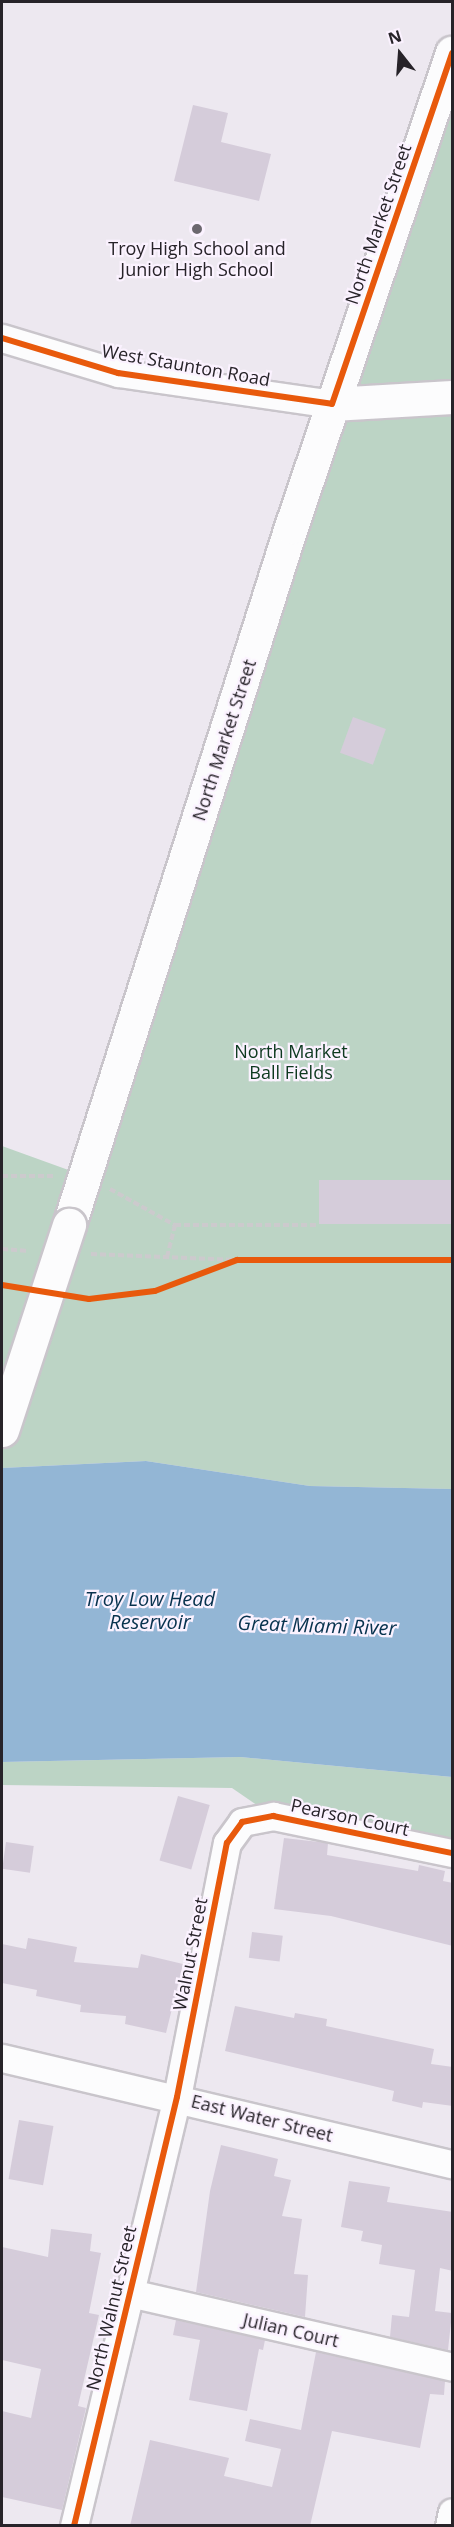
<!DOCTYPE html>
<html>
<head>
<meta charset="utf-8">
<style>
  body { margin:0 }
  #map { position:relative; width:454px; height:2527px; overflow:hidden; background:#ede8f0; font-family:"Open Sans",sans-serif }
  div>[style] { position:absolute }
  .green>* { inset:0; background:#bcd4c5 }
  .water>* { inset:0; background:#93b6d5 }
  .building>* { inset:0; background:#d5ccda; transform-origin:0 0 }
  .path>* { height:4px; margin-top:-2px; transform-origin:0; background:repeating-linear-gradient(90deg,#cccacd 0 6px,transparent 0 9px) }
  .roads { filter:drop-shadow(2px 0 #c9c5cb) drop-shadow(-2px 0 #c9c5cb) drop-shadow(0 2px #c9c5cb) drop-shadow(0 -2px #c9c5cb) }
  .street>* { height:27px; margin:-13.5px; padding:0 13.5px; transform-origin:13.5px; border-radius:13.5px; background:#fcfcfd }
  .secondary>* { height:33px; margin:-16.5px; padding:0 16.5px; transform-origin:16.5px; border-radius:16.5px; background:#fcfcfd }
  .bridges { filter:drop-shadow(2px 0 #c9c5cb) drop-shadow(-2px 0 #c9c5cb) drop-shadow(0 2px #c9c5cb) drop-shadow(0 -2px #c9c5cb) }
  .secondary-bridge>* { height:33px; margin:-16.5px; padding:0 16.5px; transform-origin:16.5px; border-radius:16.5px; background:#fcfcfd }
  .cycleway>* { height:6px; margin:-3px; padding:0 3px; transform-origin:3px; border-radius:3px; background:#e8590c }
  .dots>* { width:16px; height:16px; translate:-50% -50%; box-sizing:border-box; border:3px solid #fbf2ff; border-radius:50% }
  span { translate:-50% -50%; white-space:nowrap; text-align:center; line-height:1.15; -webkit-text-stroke:4.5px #fbf2ff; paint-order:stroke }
  .street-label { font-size:18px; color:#272329 }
  .poi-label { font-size:18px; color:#272329 }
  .park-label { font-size:18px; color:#0d391f }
  .water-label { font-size:20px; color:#07324e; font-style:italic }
  .frame { position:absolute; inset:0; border:3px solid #272329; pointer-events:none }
  .north { position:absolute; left:370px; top:24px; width:60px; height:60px; -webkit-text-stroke:4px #fbf2ff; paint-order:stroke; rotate:343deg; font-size:16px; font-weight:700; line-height:24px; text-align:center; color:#272329 }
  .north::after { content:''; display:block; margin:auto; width:21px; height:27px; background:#272329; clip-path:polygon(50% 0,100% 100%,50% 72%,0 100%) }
</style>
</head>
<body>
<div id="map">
  <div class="green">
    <div style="clip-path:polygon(452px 53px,452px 1489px,310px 1486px,146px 1461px,2px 1468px,2px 1146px,85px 1176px)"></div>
    <div style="clip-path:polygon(240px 1757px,452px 1777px,452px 1853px,273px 1816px,232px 1788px,2px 1785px,2px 1762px)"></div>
  </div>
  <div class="water">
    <div style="clip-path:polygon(146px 1461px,310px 1486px,452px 1489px,452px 1777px,240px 1757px,2px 1762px,2px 1468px)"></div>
  </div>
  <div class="building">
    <div style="clip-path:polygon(193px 105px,228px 113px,221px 142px,271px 154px,259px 201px,174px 181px)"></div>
    <div style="left:353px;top:717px;width:35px;height:38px;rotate:20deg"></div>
    <div style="left:453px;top:1180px;width:44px;height:134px;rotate:90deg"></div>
    <div style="left:178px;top:1796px;width:33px;height:67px;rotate:16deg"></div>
    <div style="clip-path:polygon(284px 1838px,328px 1843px,327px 1855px,418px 1871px,419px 1865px,445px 1871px,443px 1881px,453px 1883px,453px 1946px,331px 1916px,274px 1909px)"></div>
    <div style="left:6px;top:1842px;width:28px;height:27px;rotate:8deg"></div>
    <div style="left:252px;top:1932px;width:31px;height:26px;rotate:7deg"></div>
    <div style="clip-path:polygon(28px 1938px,77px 1947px,74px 1962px,138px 1968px,141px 1954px,183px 1964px,166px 2033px,125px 2024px,126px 2016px,80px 2012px,81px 2005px,36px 1996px,37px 1990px,2px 1983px,2px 1944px,26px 1949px)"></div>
    <div style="clip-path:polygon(235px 2006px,294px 2018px,295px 2013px,327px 2019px,326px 2026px,434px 2049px,431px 2064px,453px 2067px,453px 2106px,423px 2102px,422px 2108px,392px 2101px,394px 2091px,225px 2051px)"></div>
    <div style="left:19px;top:2120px;width:35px;height:60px;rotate:10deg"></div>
    <div style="clip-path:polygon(221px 2145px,278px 2159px,274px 2176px,291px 2180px,282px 2216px,302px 2219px,294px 2274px,308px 2275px,305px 2317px,196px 2292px,210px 2191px)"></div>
    <div style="clip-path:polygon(349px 2181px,390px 2187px,387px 2202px,453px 2212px,453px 2271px,440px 2268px,435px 2311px,452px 2313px,448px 2350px,390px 2337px,392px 2315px,409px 2317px,415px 2270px,379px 2264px,382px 2245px,361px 2241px,363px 2231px,341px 2227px)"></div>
    <div style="clip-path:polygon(51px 2229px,92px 2234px,90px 2251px,101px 2253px,89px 2313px,99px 2315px,78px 2406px,86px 2408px,62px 2510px,2px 2497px,2px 2411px,31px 2418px,41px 2369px,2px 2360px,2px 2247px,48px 2257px)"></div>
    <div style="clip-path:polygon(176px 2320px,265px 2340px,263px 2350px,259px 2349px,247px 2411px,189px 2400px,200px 2340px,173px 2335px)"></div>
    <div style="clip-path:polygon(316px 2352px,445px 2381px,444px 2395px,430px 2394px,420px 2448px,332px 2431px,310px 2526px,130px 2526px,150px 2440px,229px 2458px,224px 2476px,272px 2487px,281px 2449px,245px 2441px,250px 2419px,301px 2430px)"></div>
  </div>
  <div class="path">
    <div style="left:2px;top:1176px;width:53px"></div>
    <div style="left:110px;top:1189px;width:74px;rotate:29deg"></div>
    <div style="left:175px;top:1225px;width:144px"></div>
    <div style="left:2px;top:1249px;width:27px;rotate:4deg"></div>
    <div style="left:91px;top:1254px;width:146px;rotate:2.4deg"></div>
    <div style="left:167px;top:1257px;width:33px;rotate:-76deg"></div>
  </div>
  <div class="roads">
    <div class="street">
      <div style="left:2px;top:338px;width:121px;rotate:16.8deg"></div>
      <div style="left:118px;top:373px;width:216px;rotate:8.2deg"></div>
      <div style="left:2px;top:2058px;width:462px;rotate:13.3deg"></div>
      <div style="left:130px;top:2293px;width:330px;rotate:12.9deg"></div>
      <div style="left:74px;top:2526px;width:441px;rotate:-76.5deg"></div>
      <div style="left:177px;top:2097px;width:259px;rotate:-78.9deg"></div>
      <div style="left:227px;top:1843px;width:26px;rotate:-54deg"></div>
      <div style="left:242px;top:1822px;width:32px;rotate:-11deg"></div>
      <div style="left:273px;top:1816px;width:183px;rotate:11.7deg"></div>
      <div style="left:449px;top:2526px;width:14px;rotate:-78deg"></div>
    </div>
    <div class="secondary">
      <div style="left:332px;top:404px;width:120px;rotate:-3.3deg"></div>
      <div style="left:69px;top:1225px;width:732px;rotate:-72.36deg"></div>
      <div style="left:291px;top:527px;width:501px;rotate:-71.24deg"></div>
    </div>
  </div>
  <div class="bridges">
    <div class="secondary-bridge">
      <div style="left:2px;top:1430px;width:216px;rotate:-71.9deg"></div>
    </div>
  </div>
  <div class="cycleway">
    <div style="left:2px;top:338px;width:121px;rotate:16.8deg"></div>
    <div style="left:118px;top:373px;width:216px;rotate:8.2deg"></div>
    <div style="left:332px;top:404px;width:371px;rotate:-71.1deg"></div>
    <div style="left:2px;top:1285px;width:88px;rotate:9.1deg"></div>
    <div style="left:89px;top:1299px;width:66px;rotate:-6.9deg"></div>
    <div style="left:155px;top:1291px;width:88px;rotate:-20.7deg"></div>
    <div style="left:237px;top:1260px;width:215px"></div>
    <div style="left:74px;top:2526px;width:441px;rotate:-76.5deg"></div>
    <div style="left:177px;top:2097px;width:259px;rotate:-78.9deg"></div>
    <div style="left:227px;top:1843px;width:26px;rotate:-54deg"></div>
    <div style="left:242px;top:1822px;width:32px;rotate:-11deg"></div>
    <div style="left:273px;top:1816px;width:183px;rotate:11.7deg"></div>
  </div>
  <div class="dots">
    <div style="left:197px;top:229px;background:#6c686f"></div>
  </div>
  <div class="street-label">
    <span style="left:378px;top:224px;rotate:-71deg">North Market Street</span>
    <span style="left:186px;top:365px;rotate:10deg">West Staunton Road</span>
    <span style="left:224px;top:740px;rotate:-72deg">North Market Street</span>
    <span style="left:350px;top:1817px;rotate:12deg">Pearson Court</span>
    <span style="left:190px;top:1954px;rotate:-79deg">Walnut Street</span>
    <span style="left:262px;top:2118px;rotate:14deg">East Water Street</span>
    <span style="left:111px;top:2308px;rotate:-77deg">North Walnut Street</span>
    <span style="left:291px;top:2330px;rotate:13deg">Julian Court</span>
  </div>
  <div class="poi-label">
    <span style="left:197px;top:259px">Troy High School and<br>Junior High School</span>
  </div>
  <div class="park-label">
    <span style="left:291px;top:1062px">North Market<br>Ball Fields</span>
  </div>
  <div class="water-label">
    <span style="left:150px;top:1610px">Troy Low Head<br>Reservoir</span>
    <span style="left:317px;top:1625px;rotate:2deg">Great Miami River</span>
  </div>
  <div class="frame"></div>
  <div class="north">N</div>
</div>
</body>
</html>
